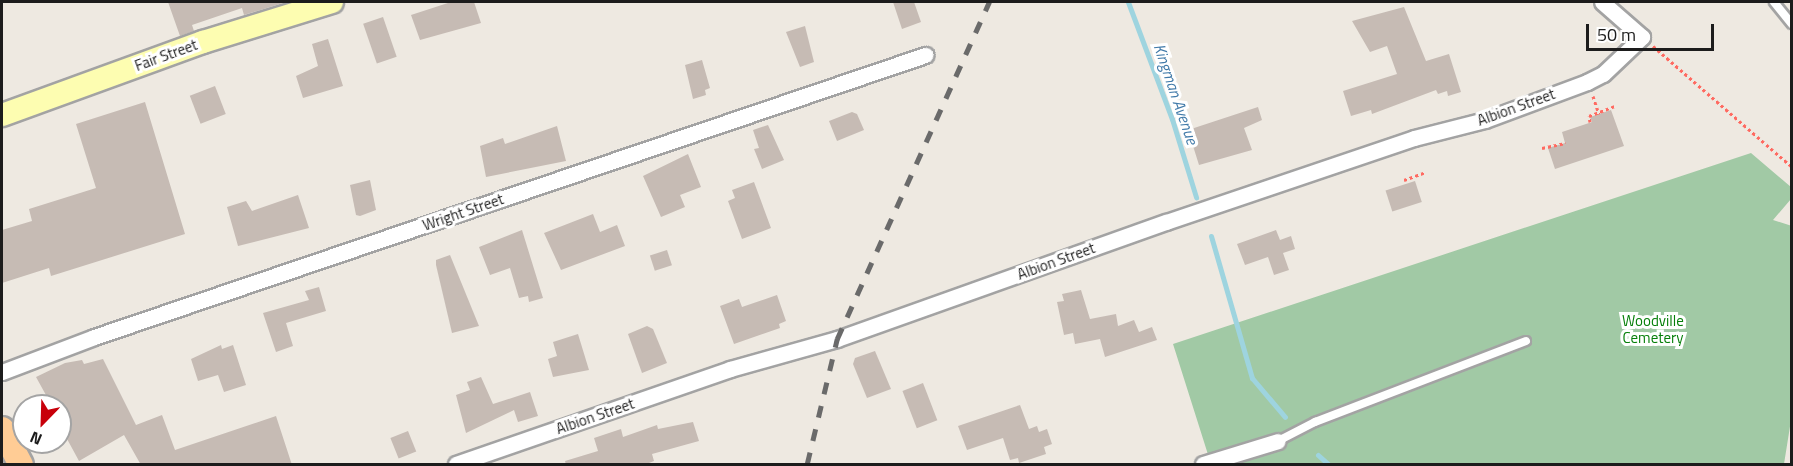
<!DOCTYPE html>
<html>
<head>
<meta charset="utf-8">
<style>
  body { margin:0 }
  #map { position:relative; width:1793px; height:466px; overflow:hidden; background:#eee9e1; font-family:"Titillium Web",sans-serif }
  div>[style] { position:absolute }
  .cemetery>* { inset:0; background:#a1c9a5 }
  .stream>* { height:5px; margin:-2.5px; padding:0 2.5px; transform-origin:2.5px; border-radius:2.5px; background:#9ed4df }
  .building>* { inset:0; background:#c6bbb4; transform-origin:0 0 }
  .path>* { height:3px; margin-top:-1.5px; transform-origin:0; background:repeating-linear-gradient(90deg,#ff6a61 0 3px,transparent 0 6px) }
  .roads { filter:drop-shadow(2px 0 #a3a3a3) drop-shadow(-2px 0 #a3a3a3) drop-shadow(0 2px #a3a3a3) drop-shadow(0 -2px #a3a3a3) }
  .lane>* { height:8px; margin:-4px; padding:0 4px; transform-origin:4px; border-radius:4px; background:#fff }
  .street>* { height:15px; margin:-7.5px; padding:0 7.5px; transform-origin:7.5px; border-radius:7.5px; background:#fff }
  .secondary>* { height:22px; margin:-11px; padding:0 11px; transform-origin:11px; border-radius:11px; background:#fdfdb1 }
  .primary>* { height:24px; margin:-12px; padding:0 12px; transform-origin:12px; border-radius:12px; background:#ffcc95 }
  .rail>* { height:4.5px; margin-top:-2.25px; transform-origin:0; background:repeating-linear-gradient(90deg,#6a6a6a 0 12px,transparent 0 24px) }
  span { translate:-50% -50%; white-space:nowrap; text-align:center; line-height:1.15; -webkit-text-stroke:6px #fff; paint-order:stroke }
  .street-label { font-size:15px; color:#1c1c1c }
  .park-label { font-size:15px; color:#057f09 }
  .water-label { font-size:16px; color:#417aa9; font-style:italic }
  .frame { position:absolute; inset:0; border:3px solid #1c1c1c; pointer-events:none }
  .north { position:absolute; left:12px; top:394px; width:60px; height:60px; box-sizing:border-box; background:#fff; border:2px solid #a4a4a4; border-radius:50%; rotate:203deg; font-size:16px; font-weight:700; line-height:24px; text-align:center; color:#1c1c1c }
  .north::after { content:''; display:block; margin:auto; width:21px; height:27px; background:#c8000a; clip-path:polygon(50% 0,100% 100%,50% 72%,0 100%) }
  .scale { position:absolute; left:1586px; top:24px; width:128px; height:27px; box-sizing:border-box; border:3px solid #1c1c1c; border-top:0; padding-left:8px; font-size:18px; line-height:21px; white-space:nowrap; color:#1c1c1c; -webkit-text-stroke:4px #fff; paint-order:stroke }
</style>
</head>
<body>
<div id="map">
  <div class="cemetery">
    <div style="clip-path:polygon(1751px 153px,1791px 187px,1791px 199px,1773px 220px,1792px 226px,1792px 414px,1784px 464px,1211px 464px,1173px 344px)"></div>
  </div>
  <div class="stream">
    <div style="left:1128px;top:2px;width:125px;rotate:69.4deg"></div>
    <div style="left:1172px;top:119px;width:82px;rotate:72.9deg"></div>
    <div style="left:1211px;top:236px;width:148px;rotate:73.9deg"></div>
    <div style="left:1252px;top:378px;width:51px;rotate:49.8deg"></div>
    <div style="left:1318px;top:455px;width:13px;rotate:42deg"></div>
  </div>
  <div class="building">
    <div style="clip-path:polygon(168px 2px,283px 2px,283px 3px,244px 15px,242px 8px,192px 25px,194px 31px,180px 36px)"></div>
    <div style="clip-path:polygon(451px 2px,474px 2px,481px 23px,420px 40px,411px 15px)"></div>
    <div style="clip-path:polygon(893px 2px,914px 2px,921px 22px,902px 29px)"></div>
    <div style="clip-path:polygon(1404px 7px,1426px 61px,1449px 54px,1461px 92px,1448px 96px,1447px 91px,1438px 94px,1436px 90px,1372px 114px,1371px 110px,1351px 116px,1343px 91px,1397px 74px,1387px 46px,1370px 52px,1352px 21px)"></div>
    <div style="left:383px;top:17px;width:42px;height:21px;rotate:71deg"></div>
    <div style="clip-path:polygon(805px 26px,814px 62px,800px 67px,786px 32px)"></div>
    <div style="clip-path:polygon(328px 39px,343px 86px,303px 98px,296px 76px,318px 66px,312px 44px)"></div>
    <div style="clip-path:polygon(702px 60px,710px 88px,705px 90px,706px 95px,693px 99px,685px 65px)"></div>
    <div style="left:215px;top:86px;width:30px;height:27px;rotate:69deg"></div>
    <div style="clip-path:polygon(145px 102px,185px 234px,51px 276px,49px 268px,2px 283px,2px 230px,32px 221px,29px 209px,96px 188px,76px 124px)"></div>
    <div style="clip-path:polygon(1258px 107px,1262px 120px,1244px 128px,1252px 150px,1199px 165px,1188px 130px)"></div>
    <div style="clip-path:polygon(1611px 110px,1624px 146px,1555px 169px,1548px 148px,1565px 143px,1562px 132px,1592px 122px,1590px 117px)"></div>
    <div style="clip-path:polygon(852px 112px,857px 114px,864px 130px,837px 141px,829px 121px)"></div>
    <div style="clip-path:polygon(768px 125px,784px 160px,762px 169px,754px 149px,759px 148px,753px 130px)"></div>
    <div style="clip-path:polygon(557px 126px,566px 161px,486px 177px,480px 146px,503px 138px,505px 144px)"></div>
    <div style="clip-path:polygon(688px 154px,701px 187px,680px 195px,685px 207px,661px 217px,643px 176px)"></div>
    <div style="clip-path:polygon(370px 180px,376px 210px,360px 216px,356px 215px,350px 185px)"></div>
    <div style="left:1415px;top:181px;width:22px;height:31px;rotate:72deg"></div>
    <div style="clip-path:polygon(754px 182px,771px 228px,742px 239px,728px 201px,735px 198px,732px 190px)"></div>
    <div style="clip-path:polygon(298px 195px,309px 228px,238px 246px,227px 207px,246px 201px,252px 211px)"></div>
    <div style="clip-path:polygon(593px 214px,600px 232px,617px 225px,625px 246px,561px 270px,544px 233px)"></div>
    <div style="clip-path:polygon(522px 230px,543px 298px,529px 302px,528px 296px,519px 298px,510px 268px,490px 275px,479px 247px)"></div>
    <div style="clip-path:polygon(1276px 230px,1280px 240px,1291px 236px,1295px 249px,1283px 253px,1289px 270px,1274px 275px,1268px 257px,1245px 265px,1237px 244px)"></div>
    <div style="left:667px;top:250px;width:16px;height:18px;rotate:72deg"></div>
    <div style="clip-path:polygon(450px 255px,479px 326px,452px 333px,436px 265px,436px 260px)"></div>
    <div style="clip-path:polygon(319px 287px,326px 311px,286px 323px,293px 346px,276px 352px,263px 313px,309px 300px,305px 291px)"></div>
    <div style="clip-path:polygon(1081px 290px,1090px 319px,1116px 314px,1118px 326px,1134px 320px,1139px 332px,1152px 327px,1157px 340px,1105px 357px,1100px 339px,1075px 344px,1073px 333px,1064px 335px,1057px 302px,1064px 301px,1062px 294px)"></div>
    <div style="clip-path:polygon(777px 295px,786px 321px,779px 324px,780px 328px,734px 344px,720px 306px,739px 299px,742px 307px)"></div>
    <div style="clip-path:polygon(647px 326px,653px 329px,667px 363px,642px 373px,628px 334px)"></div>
    <div style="clip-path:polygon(578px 334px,589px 370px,553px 377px,548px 359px,557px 356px,553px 342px)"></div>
    <div style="clip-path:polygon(221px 345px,222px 349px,233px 345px,246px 385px,224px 392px,218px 375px,198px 381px,191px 359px)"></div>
    <div style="clip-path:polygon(875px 351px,891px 389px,867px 398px,853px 364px,855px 358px)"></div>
    <div style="clip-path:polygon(103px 359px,136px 425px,162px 415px,175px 450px,276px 416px,292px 465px,141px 465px,124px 435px,79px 461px,60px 426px,60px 406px,52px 406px,36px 377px,65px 363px,82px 360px,84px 364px)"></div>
    <div style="clip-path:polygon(481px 377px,493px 404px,530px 392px,538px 416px,518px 422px,514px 410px,466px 433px,456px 395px,470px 390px,467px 382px)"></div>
    <div style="left:923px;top:383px;width:40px;height:22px;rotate:69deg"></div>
    <div style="clip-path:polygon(1020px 405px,1029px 429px,1037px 426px,1039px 432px,1047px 429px,1052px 444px,1044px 447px,1046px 454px,1019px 463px,1018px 458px,1010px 460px,1003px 438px,967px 450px,958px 426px)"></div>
    <div style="clip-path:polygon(693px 422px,699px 441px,652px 454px,654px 461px,644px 465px,566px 465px,565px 461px,598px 451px,594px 438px,621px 429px,623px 437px,657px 425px,658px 429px)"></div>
    <div style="left:408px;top:431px;width:22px;height:19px;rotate:68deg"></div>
  </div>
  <div class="path">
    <div style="left:1653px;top:46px;width:184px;rotate:41deg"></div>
    <div style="left:1593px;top:96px;width:19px;rotate:72deg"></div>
    <div style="left:1590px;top:122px;width:6px;rotate:-99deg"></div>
    <div style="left:1589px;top:116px;width:28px;rotate:-21deg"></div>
    <div style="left:1542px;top:148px;width:24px;rotate:-12deg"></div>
    <div style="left:1404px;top:180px;width:23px;rotate:-20deg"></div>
  </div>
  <div class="roads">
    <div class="lane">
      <div style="left:1774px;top:2px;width:28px;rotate:51deg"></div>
      <div style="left:1278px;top:441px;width:42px;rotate:-27.2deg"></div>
      <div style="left:1315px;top:422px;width:226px;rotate:-21deg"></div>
    </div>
    <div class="street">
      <div style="left:2px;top:372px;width:98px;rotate:-20.8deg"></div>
      <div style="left:94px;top:337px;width:878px;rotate:-18.74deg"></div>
      <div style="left:456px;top:464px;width:290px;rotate:-19.1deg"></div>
      <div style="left:730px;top:369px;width:111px;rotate:-15.7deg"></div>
      <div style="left:837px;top:339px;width:349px;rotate:-19.6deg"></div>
      <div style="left:1166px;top:222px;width:262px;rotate:-18.7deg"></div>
      <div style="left:1414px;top:138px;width:73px;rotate:-14.2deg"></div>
      <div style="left:1485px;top:120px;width:109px;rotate:-20.4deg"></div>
      <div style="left:1587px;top:82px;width:18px;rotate:-27deg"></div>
      <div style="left:1603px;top:74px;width:54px;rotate:-43.5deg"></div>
      <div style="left:1642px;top:37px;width:53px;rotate:-138.8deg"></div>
      <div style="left:1203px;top:464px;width:78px;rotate:-17deg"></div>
    </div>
    <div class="secondary">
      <div style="left:2px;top:115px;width:214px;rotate:-20deg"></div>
      <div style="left:203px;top:42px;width:135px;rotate:-17.2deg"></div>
    </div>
    <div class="primary">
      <div style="left:2px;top:429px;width:40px;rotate:62deg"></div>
    </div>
  </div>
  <div class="rail">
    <div style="left:807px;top:464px;width:129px;rotate:-76.5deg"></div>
    <div style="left:837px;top:339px;width:370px;rotate:-65.7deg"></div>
  </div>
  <div class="street-label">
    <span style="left:166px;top:55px;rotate:-20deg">Fair Street</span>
    <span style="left:1516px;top:107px;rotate:-20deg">Albion Street</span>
    <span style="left:463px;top:212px;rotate:-19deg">Wright Street</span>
    <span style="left:1056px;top:261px;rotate:-20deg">Albion Street</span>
    <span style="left:595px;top:416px;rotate:-19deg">Albion Street</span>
  </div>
  <div class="park-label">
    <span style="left:1653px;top:329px">Woodville<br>Cemetery</span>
  </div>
  <div class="water-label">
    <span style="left:1176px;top:94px;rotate:71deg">Kingman Avenue</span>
  </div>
  <div class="frame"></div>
  <div class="north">N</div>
  <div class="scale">50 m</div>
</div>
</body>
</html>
